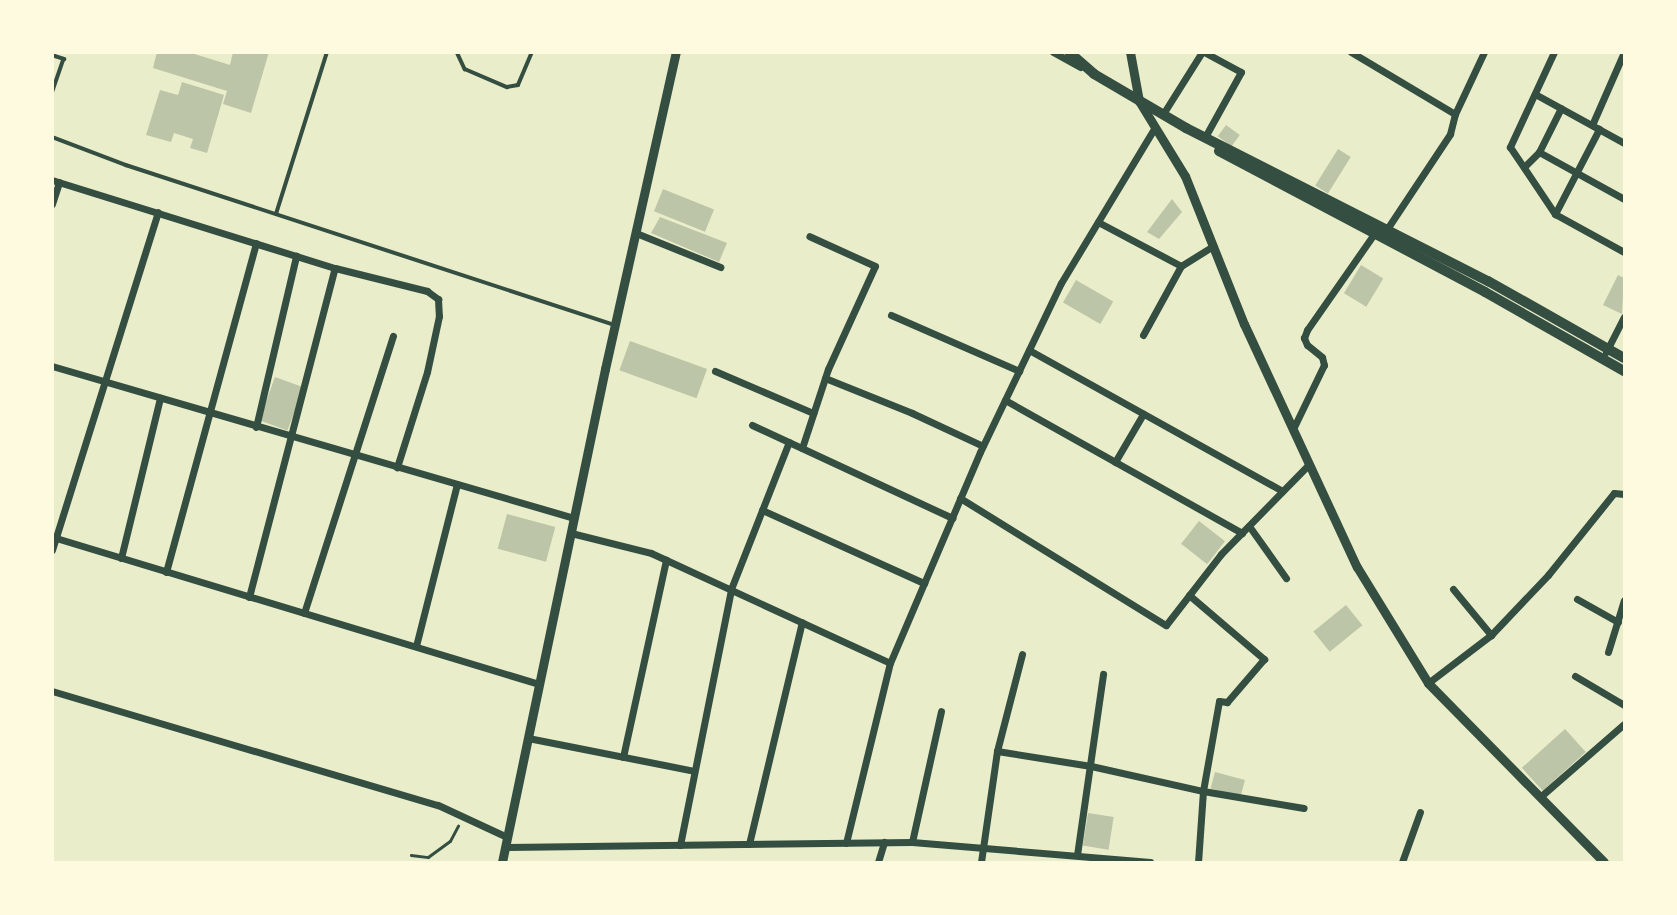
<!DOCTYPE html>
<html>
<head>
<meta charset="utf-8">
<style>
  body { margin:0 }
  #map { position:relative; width:1677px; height:915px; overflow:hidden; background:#e9edc9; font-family:Quicksand,sans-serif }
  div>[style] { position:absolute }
  .building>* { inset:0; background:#bcc5a7; transform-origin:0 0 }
  .path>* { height:2.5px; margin:-1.25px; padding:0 1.25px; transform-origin:1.25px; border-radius:1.25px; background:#344e41 }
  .service>* { height:3.5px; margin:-1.75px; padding:0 1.75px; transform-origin:1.75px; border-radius:1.75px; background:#344e41 }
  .minor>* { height:7px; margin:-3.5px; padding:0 3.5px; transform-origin:3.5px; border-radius:3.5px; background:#344e41 }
  .tertiary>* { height:9px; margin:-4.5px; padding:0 4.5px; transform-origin:4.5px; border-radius:4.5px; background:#344e41 }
  .primary>* { height:10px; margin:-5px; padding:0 5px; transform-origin:5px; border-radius:5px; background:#344e41 }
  span { translate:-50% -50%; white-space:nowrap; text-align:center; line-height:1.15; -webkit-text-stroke:5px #fefae0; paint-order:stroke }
  .frame { position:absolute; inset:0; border:54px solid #fefae0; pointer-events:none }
</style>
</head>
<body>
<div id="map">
  <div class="building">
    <div style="clip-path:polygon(157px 52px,188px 52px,230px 65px,233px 52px,269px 52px,251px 113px,223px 104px,227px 91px,153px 68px)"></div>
    <div style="clip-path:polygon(182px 82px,224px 95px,207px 153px,190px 148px,193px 139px,174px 133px,171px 142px,146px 135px,160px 90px,178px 95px)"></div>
    <div style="left:1226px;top:125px;width:17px;height:14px;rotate:36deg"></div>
    <div style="left:1338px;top:149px;width:15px;height:43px;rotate:32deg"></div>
    <div style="left:663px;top:189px;width:55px;height:24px;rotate:22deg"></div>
    <div style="clip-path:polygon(1172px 199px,1182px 212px,1159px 239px,1147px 232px)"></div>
    <div style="clip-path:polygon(660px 217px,727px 243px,719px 262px,651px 233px)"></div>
    <div style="left:1361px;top:265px;width:26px;height:33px;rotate:31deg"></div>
    <div style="clip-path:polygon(1618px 275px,1624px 278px,1622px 314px,1603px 305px)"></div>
    <div style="left:1076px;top:280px;width:43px;height:26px;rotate:30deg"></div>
    <div style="left:630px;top:341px;width:82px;height:31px;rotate:20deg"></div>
    <div style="left:275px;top:377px;width:30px;height:46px;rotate:20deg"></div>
    <div style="left:507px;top:514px;width:50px;height:36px;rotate:15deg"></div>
    <div style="left:1199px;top:521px;width:33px;height:29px;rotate:38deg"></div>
    <div style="left:1346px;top:605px;width:26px;height:42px;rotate:51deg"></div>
    <div style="left:1565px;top:729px;width:31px;height:58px;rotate:48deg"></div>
    <div style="left:1215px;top:772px;width:31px;height:17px;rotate:15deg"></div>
    <div style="left:1088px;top:813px;width:26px;height:33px;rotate:9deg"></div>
  </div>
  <div class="path">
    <div style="left:411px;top:855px;width:17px;rotate:7deg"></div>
    <div style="left:428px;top:857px;width:27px;rotate:-36deg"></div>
    <div style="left:450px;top:841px;width:17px;rotate:-62deg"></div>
  </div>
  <div class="service">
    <div style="left:457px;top:52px;width:19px;rotate:65deg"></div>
    <div style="left:465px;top:69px;width:46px;rotate:23.2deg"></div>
    <div style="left:507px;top:87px;width:11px;rotate:-10deg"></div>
    <div style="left:518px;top:85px;width:36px;rotate:-67deg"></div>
    <div style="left:52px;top:55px;width:13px;rotate:18deg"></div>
    <div style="left:64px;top:59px;width:37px;rotate:109deg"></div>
    <div style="left:52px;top:137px;width:79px;rotate:20.7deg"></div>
    <div style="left:126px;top:165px;width:515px;rotate:18.12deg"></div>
    <div style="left:276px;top:214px;width:170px;rotate:-72.5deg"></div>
  </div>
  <div class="minor">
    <div style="left:1053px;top:52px;width:31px;rotate:29deg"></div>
    <div style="left:1204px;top:52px;width:42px;rotate:28.4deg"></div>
    <div style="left:1241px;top:72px;width:74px;rotate:119deg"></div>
    <div style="left:1351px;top:52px;width:121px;rotate:30.8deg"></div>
    <div style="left:1554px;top:52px;width:105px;rotate:114.9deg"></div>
    <div style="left:1510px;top:147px;width:81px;rotate:56.1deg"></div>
    <div style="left:1555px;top:214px;width:79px;rotate:28.8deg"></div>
    <div style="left:1535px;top:94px;width:102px;rotate:28.8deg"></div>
    <div style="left:1163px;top:114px;width:73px;rotate:-57.8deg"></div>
    <div style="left:1592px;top:125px;width:80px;rotate:-66.3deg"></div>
    <div style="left:1539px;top:152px;width:97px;rotate:28.9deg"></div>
    <div style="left:1524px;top:167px;width:21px;rotate:-45deg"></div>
    <div style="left:1539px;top:152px;width:49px;rotate:-63.4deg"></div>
    <div style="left:52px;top:180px;width:296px;rotate:17.3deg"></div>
    <div style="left:335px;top:268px;width:95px;rotate:14deg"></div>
    <div style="left:427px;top:291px;width:14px;rotate:36deg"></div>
    <div style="left:438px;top:299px;width:17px;rotate:87deg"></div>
    <div style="left:439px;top:316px;width:57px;rotate:102.1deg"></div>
    <div style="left:427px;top:372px;width:100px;rotate:107.5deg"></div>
    <div style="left:52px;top:204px;width:23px;rotate:-72deg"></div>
    <div style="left:1555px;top:214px;width:96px;rotate:-62.6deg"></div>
    <div style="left:1098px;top:222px;width:94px;rotate:27.9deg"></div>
    <div style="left:1387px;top:229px;width:114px;rotate:-56.4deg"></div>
    <div style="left:1450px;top:134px;width:21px;rotate:-76deg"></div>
    <div style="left:1455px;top:114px;width:68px;rotate:-64.9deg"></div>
    <div style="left:636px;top:233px;width:91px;rotate:22deg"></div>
    <div style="left:891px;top:315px;width:140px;rotate:23.6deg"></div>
    <div style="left:1143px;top:335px;width:79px;rotate:-61.2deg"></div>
    <div style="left:1181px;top:266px;width:38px;rotate:-32deg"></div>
    <div style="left:1029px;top:350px;width:290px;rotate:29.1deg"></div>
    <div style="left:1606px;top:352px;width:39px;rotate:-63deg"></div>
    <div style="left:52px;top:366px;width:544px;rotate:16.23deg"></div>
    <div style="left:715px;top:371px;width:107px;rotate:23.2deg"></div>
    <div style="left:825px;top:378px;width:94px;rotate:21.9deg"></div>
    <div style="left:912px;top:413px;width:78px;rotate:24.9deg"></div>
    <div style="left:1005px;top:400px;width:272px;rotate:29.3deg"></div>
    <div style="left:752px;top:425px;width:221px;rotate:24.9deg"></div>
    <div style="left:256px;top:427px;width:176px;rotate:-76.8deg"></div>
    <div style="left:1293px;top:429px;width:71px;rotate:-64.2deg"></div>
    <div style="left:1324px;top:365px;width:8px;rotate:-104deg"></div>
    <div style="left:1322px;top:357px;width:19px;rotate:-141deg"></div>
    <div style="left:1307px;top:345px;width:8px;rotate:-113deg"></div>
    <div style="left:1304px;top:338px;width:9px;rotate:-69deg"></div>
    <div style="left:1307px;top:330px;width:117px;rotate:-55.1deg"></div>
    <div style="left:802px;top:448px;width:83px;rotate:-71.8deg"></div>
    <div style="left:828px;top:369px;width:113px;rotate:-65.5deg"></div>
    <div style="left:875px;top:266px;width:72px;rotate:-155.6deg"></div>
    <div style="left:1115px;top:462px;width:56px;rotate:-59.7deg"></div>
    <div style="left:960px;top:498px;width:242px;rotate:31.7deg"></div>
    <div style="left:1166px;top:625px;width:90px;rotate:-52.2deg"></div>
    <div style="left:1221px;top:554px;width:126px;rotate:-45.6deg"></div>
    <div style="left:762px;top:510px;width:178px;rotate:24.3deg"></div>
    <div style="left:1249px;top:526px;width:64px;rotate:54.6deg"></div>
    <div style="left:571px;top:533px;width:82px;rotate:14deg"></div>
    <div style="left:651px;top:553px;width:263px;rotate:24.7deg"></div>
    <div style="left:56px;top:538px;width:505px;rotate:16.82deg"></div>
    <div style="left:52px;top:550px;width:354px;rotate:-72.6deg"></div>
    <div style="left:121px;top:558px;width:165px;rotate:-76.3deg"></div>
    <div style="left:166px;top:572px;width:341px;rotate:-74.7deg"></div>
    <div style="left:1453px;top:589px;width:60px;rotate:50.4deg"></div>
    <div style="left:1189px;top:595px;width:99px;rotate:40.5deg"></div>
    <div style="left:1264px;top:659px;width:57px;rotate:130.7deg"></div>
    <div style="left:1227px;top:702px;width:8px;rotate:-173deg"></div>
    <div style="left:1219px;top:701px;width:91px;rotate:100.1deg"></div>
    <div style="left:1203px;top:791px;width:71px;rotate:94deg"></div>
    <div style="left:249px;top:597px;width:340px;rotate:-75.4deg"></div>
    <div style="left:1577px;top:599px;width:47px;rotate:29.3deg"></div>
    <div style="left:304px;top:613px;width:291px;rotate:-72.2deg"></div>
    <div style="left:416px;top:646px;width:167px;rotate:-75.8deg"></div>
    <div style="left:1608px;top:652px;width:54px;rotate:-72.9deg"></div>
    <div style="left:1575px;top:676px;width:57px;rotate:30.6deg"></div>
    <div style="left:1428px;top:683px;width:79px;rotate:-37.3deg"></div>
    <div style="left:1491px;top:635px;width:83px;rotate:-46.5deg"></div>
    <div style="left:1548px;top:575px;width:105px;rotate:-51.2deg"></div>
    <div style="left:1614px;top:493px;width:10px;rotate:6deg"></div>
    <div style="left:52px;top:691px;width:402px;rotate:16.5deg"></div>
    <div style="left:438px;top:805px;width:76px;rotate:24.9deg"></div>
    <div style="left:528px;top:738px;width:169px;rotate:11.2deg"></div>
    <div style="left:997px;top:751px;width:95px;rotate:9.1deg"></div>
    <div style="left:1091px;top:766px;width:115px;rotate:12.6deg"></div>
    <div style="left:1203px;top:791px;width:102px;rotate:9.6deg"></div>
    <div style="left:623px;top:757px;width:202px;rotate:-77.7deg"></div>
    <div style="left:1540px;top:797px;width:111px;rotate:-41deg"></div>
    <div style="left:912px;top:842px;width:134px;rotate:-77.5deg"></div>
    <div style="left:846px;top:843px;width:185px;rotate:-76.3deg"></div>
    <div style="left:890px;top:663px;width:229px;rotate:-66.9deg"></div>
    <div style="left:980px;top:452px;width:187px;rotate:-64.4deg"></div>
    <div style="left:1061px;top:283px;width:182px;rotate:-58.9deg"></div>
    <div style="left:749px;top:844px;width:228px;rotate:-76.6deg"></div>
    <div style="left:680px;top:845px;width:261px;rotate:-78.7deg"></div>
    <div style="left:731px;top:589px;width:158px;rotate:-68.5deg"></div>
    <div style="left:505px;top:847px;width:407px;rotate:-0.7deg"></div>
    <div style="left:912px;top:842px;width:239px;rotate:4.8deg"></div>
    <div style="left:1077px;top:855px;width:183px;rotate:-81.8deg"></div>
    <div style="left:878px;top:862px;width:21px;rotate:-73deg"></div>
    <div style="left:981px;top:862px;width:112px;rotate:-81.8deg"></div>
    <div style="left:997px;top:751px;width:100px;rotate:-75.5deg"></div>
    <div style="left:1402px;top:862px;width:53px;rotate:-70.2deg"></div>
  </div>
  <div class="tertiary">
    <div style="left:1130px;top:52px;width:50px;rotate:79.6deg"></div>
    <div style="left:1139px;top:101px;width:88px;rotate:58.5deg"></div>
    <div style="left:1185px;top:176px;width:159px;rotate:68.3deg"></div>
    <div style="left:1244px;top:324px;width:268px;rotate:65.1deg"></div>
    <div style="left:1357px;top:567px;width:136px;rotate:58.5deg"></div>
    <div style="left:1428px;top:683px;width:251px;rotate:45.5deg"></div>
    <div style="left:502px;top:862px;width:504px;rotate:-78.2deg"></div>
    <div style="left:605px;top:369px;width:325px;rotate:-77.4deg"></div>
  </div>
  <div class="primary">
    <div style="left:1069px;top:52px;width:33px;rotate:41deg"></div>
    <div style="left:1094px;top:74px;width:107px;rotate:30.4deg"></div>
    <div style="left:1186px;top:128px;width:339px;rotate:26.9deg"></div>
    <div style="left:1488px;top:281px;width:156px;rotate:29.5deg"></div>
    <div style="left:1219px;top:151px;width:301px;rotate:27.9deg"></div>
    <div style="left:1485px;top:292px;width:160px;rotate:29.6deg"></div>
  </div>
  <div class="frame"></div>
</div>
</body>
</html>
